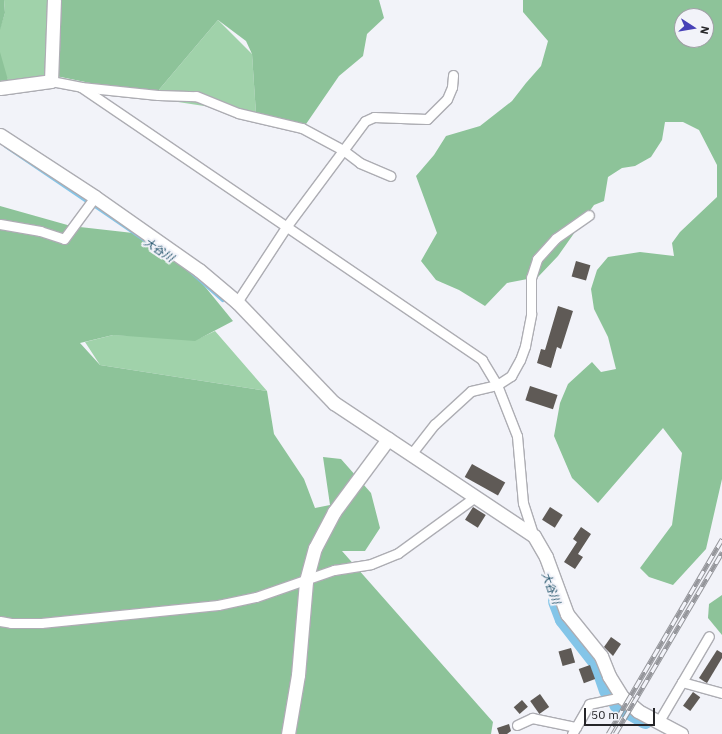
<!DOCTYPE html>
<html>
<head>
<meta charset="utf-8">
<style>
  body { margin:0 }
  #map { position:relative; width:722px; height:734px; overflow:hidden; background:#f2f3f9; font-family:"IBM Plex Sans","Noto Sans JP",sans-serif }
  div>[style] { position:absolute }
  .green>* { inset:0; background:#a0d2aa }
  .forest>* { inset:0; background:#8dc399 }
  .stream>* { height:3px; margin:-1.5px; padding:0 1.5px; transform-origin:1.5px; border-radius:1.5px; background:#84c5e8 }
  .river>* { height:17px; margin:-8.5px; padding:0 8.5px; transform-origin:8.5px; border-radius:8.5px; background:#84c5e8 }
  .building>* { inset:0; background:#5f5a56; transform-origin:0 0 }
  .roads { filter:drop-shadow(1px 0 #adadb3) drop-shadow(-1px 0 #adadb3) drop-shadow(0 1px #adadb3) drop-shadow(0 -1px #adadb3) }
  .street>* { height:9px; margin:-4.5px; padding:0 4.5px; transform-origin:4.5px; border-radius:4.5px; background:#fff }
  .secondary>* { height:13px; margin:-6.5px; padding:0 6.5px; transform-origin:6.5px; border-radius:6.5px; background:#fff }
  .rail>* { height:4.5px; margin-top:-2.25px; transform-origin:0; background:repeating-linear-gradient(90deg,#f2f3f9 0 9px,#95969b 0 18px); box-sizing:border-box; border-block:1px solid #95969b }
  span { translate:-50% -50%; white-space:nowrap; text-align:center; line-height:1.15; -webkit-text-stroke:4px #f2f3f9; paint-order:stroke }
  .water-label { font-size:11px; color:#1a4d65; font-style:italic }
  .north { position:absolute; left:674px; top:8px; width:40px; height:40px; box-sizing:border-box; background:#f2f3f9; border:1px solid #a0a1a6; border-radius:50%; rotate:102deg; font-size:11px; font-weight:700; line-height:16px; text-align:center; color:#262629 }
  .north::after { content:''; display:block; margin:auto; width:14px; height:18px; background:#4741b7; clip-path:polygon(50% 0,100% 100%,50% 72%,0 100%) }
  .scale { position:absolute; left:584px; top:708px; width:71px; height:18px; box-sizing:border-box; border:2px solid #262629; border-top:0; padding-left:5px; font-size:12px; line-height:14px; white-space:nowrap; color:#262629; -webkit-text-stroke:3px #f2f3f9; paint-order:stroke }
</style>
</head>
<body>
<div id="map">
  <div class="green">
    <div style="clip-path:polygon(4px 0,56px 0,46px 79px,8px 80px,0 62px,0 28px,5px 13px)"></div>
    <div style="clip-path:polygon(218px 20px,252px 54px,256px 114px,152px 98px)"></div>
    <div style="clip-path:polygon(215px 331px,267px 391px,100px 365px,85px 342px,113px 335px,200px 338px)"></div>
  </div>
  <div class="forest">
    <div style="clip-path:polygon(0 0,4px 0,5px 13px,0 30px)"></div>
    <div style="clip-path:polygon(57px 0,379px 0,384px 18px,367px 34px,363px 56px,339px 76px,304px 127px,256px 114px,252px 54px,246px 41px,218px 20px,152px 98px,100px 85px,51px 75px)"></div>
    <div style="clip-path:polygon(evenodd,523px 0,722px 0,722px 479px,706px 549px,673px 585px,649px 577px,640px 568px,672px 525px,682px 453px,663px 428px,598px 503px,572px 478px,554px 436px,560px 403px,568px 384px,592px 362px,601px 372px,616px 369px,608px 337px,594px 309px,591px 289px,597px 270px,608px 257px,640px 252px,674px 256px,672px 243px,680px 232px,717px 197px,717px 165px,699px 130px,683px 122px,665px 122px,662px 140px,651px 157px,635px 166px,622px 168px,608px 177px,604px 201px,594px 205px,558px 256px,538px 277px,507px 283px,485px 306px,459px 290px,436px 280px,421px 261px,437px 233px,416px 176px,434px 155px,446px 136px,480px 126px,512px 101px,526px 83px,541px 66px,548px 41px,523px 12px,523px 0,682px 16px,706px 16px,706px 40px,682px 40px,682px 16px)"></div>
    <div style="clip-path:polygon(0 52px,8px 80px,0 81px)"></div>
    <div style="clip-path:polygon(0 206px,71px 226px,133px 233px,193px 272px,233px 321px,195px 341px,113px 335px,80px 343px,100px 365px,267px 391px,274px 434px,304px 479px,315px 508px,330px 505px,323px 457px,341px 459px,371px 493px,380px 528px,365px 551px,342px 551px,493px 722px,491px 734px,0 734px)"></div>
    <div style="clip-path:polygon(722px 595px,722px 635px,708px 618px,709px 604px)"></div>
  </div>
  <div class="stream">
    <div style="left:5px;top:146px;width:98px;rotate:34.2deg"></div>
    <div style="left:93px;top:205px;width:92px;rotate:34.4deg"></div>
    <div style="left:187px;top:269px;width:47px;rotate:41.5deg"></div>
  </div>
  <div class="river">
    <div style="left:556px;top:601px;width:19px;rotate:69deg"></div>
    <div style="left:563px;top:619px;width:57px;rotate:52.1deg"></div>
    <div style="left:598px;top:664px;width:28px;rotate:71deg"></div>
    <div style="left:617px;top:704px;width:32px;rotate:30deg"></div>
  </div>
  <div class="building">
    <div style="left:576px;top:261px;width:15px;height:16px;rotate:16deg"></div>
    <div style="clip-path:polygon(558px 306px,573px 311px,561px 349px,557px 347px,551px 368px,537px 363px,541px 349px,545px 350px)"></div>
    <div style="left:530px;top:386px;width:29px;height:15px;rotate:18deg"></div>
    <div style="left:472px;top:464px;width:38px;height:15px;rotate:29deg"></div>
    <div style="left:473px;top:507px;width:15px;height:15px;rotate:32deg"></div>
    <div style="left:550px;top:507px;width:15px;height:15px;rotate:32deg"></div>
    <div style="clip-path:polygon(581px 527px,591px 534px,578px 554px,583px 557px,575px 569px,564px 562px,577px 542px,573px 539px)"></div>
    <div style="clip-path:polygon(611px 637px,621px 644px,613px 656px,604px 647px)"></div>
    <div style="left:571px;top:648px;width:15px;height:13px;rotate:74deg"></div>
    <div style="clip-path:polygon(717px 650px,722px 653px,722px 658px,707px 683px,705px 682px,699px 678px)"></div>
    <div style="left:590px;top:665px;width:15px;height:12px;rotate:70deg"></div>
    <div style="left:693px;top:692px;width:9px;height:17px;rotate:36deg"></div>
    <div style="left:540px;top:694px;width:16px;height:12px;rotate:55deg"></div>
    <div style="left:522px;top:700px;width:9px;height:11px;rotate:49deg"></div>
    <div style="clip-path:polygon(509px 724px,511px 731px,507px 734px,499px 734px,497px 728px)"></div>
  </div>
  <div class="roads">
    <div class="street">
      <div style="left:51px;top:81px;width:31px;rotate:11deg"></div>
      <div style="left:81px;top:87px;width:77px;rotate:5.9deg"></div>
      <div style="left:158px;top:95px;width:38px;rotate:2deg"></div>
      <div style="left:196px;top:96px;width:45px;rotate:22deg"></div>
      <div style="left:238px;top:113px;width:66px;rotate:13.2deg"></div>
      <div style="left:302px;top:128px;width:47px;rotate:28.2deg"></div>
      <div style="left:343px;top:150px;width:21px;rotate:37deg"></div>
      <div style="left:360px;top:163px;width:33px;rotate:23deg"></div>
      <div style="left:81px;top:87px;width:485px;rotate:34.2deg"></div>
      <div style="left:482px;top:360px;width:29px;rotate:59deg"></div>
      <div style="left:497px;top:385px;width:55px;rotate:68.6deg"></div>
      <div style="left:517px;top:436px;width:67px;rotate:84.9deg"></div>
      <div style="left:523px;top:503px;width:35px;rotate:72deg"></div>
      <div style="left:0;top:224px;width:41px;rotate:9.9deg"></div>
      <div style="left:40px;top:231px;width:25px;rotate:18deg"></div>
      <div style="left:64px;top:239px;width:52px;rotate:-53.6deg"></div>
      <div style="left:237px;top:302px;width:90px;rotate:-56.8deg"></div>
      <div style="left:286px;top:227px;width:132px;rotate:-53.3deg"></div>
      <div style="left:365px;top:121px;width:10px;rotate:-24deg"></div>
      <div style="left:374px;top:117px;width:53px;rotate:2.2deg"></div>
      <div style="left:427px;top:119px;width:28px;rotate:-45deg"></div>
      <div style="left:447px;top:99px;width:13px;rotate:-67deg"></div>
      <div style="left:452px;top:87px;width:12px;rotate:-85deg"></div>
      <div style="left:412px;top:453px;width:37px;rotate:-52deg"></div>
      <div style="left:435px;top:424px;width:49px;rotate:-42.5deg"></div>
      <div style="left:471px;top:391px;width:27px;rotate:-13deg"></div>
      <div style="left:497px;top:385px;width:17px;rotate:-33deg"></div>
      <div style="left:511px;top:376px;width:18px;rotate:-61deg"></div>
      <div style="left:520px;top:360px;width:15px;rotate:-70deg"></div>
      <div style="left:525px;top:346px;width:33px;rotate:-79deg"></div>
      <div style="left:531px;top:314px;width:36px;rotate:-90deg"></div>
      <div style="left:531px;top:278px;width:20px;rotate:-72deg"></div>
      <div style="left:537px;top:259px;width:28px;rotate:-48deg"></div>
      <div style="left:556px;top:238px;width:40px;rotate:-34.9deg"></div>
      <div style="left:0;top:621px;width:11px;rotate:10deg"></div>
      <div style="left:11px;top:623px;width:30px"></div>
      <div style="left:41px;top:623px;width:178px;rotate:-5.8deg"></div>
      <div style="left:218px;top:605px;width:39px;rotate:-12deg"></div>
      <div style="left:256px;top:597px;width:83px;rotate:-19.1deg"></div>
      <div style="left:334px;top:570px;width:37px;rotate:-9deg"></div>
      <div style="left:371px;top:564px;width:29px;rotate:-22deg"></div>
      <div style="left:398px;top:553px;width:95px;rotate:-36deg"></div>
      <div style="left:682px;top:682px;width:53px;rotate:-59.6deg"></div>
      <div style="left:659px;top:721px;width:45px;rotate:-59.5deg"></div>
      <div style="left:682px;top:682px;width:41px;rotate:15.4deg"></div>
      <div style="left:517px;top:725px;width:17px;rotate:-25deg"></div>
      <div style="left:532px;top:718px;width:45px;rotate:11.6deg"></div>
      <div style="left:572px;top:734px;width:34px;rotate:-60deg"></div>
      <div style="left:589px;top:704px;width:34px;rotate:-12deg"></div>
    </div>
    <div class="secondary">
      <div style="left:0;top:88px;width:51px;rotate:-7.8deg"></div>
      <div style="left:51px;top:81px;width:81px;rotate:-87.9deg"></div>
      <div style="left:0;top:135px;width:113px;rotate:33.1deg"></div>
      <div style="left:95px;top:197px;width:127px;rotate:35.1deg"></div>
      <div style="left:199px;top:270px;width:50px;rotate:40.1deg"></div>
      <div style="left:237px;top:302px;width:140px;rotate:46.2deg"></div>
      <div style="left:334px;top:403px;width:240px;rotate:33.6deg"></div>
      <div style="left:534px;top:536px;width:24px;rotate:60deg"></div>
      <div style="left:546px;top:557px;width:61px;rotate:69.8deg"></div>
      <div style="left:567px;top:614px;width:54px;rotate:51deg"></div>
      <div style="left:601px;top:656px;width:22px;rotate:68deg"></div>
      <div style="left:609px;top:676px;width:25px;rotate:58deg"></div>
      <div style="left:622px;top:697px;width:21px;rotate:41deg"></div>
      <div style="left:638px;top:711px;width:49px;rotate:28.1deg"></div>
      <div style="left:288px;top:734px;width:60px;rotate:-80.4deg"></div>
      <div style="left:298px;top:675px;width:94px;rotate:-85.1deg"></div>
      <div style="left:306px;top:581px;width:34px;rotate:-75deg"></div>
      <div style="left:315px;top:548px;width:41px;rotate:-62.2deg"></div>
      <div style="left:334px;top:512px;width:91px;rotate:-53.5deg"></div>
    </div>
  </div>
  <div class="rail">
    <div style="left:608px;top:734px;width:226px;rotate:-59.7deg"></div>
    <div style="left:615px;top:734px;width:211px;rotate:-59.5deg"></div>
  </div>
  <div class="water-label">
    <span style="left:159px;top:250px;rotate:34deg">大谷川</span>
    <span style="left:551px;top:588px;rotate:70deg">大谷川</span>
  </div>
  <div class="north">N</div>
  <div class="scale">50 m</div>
</div>
</body>
</html>
